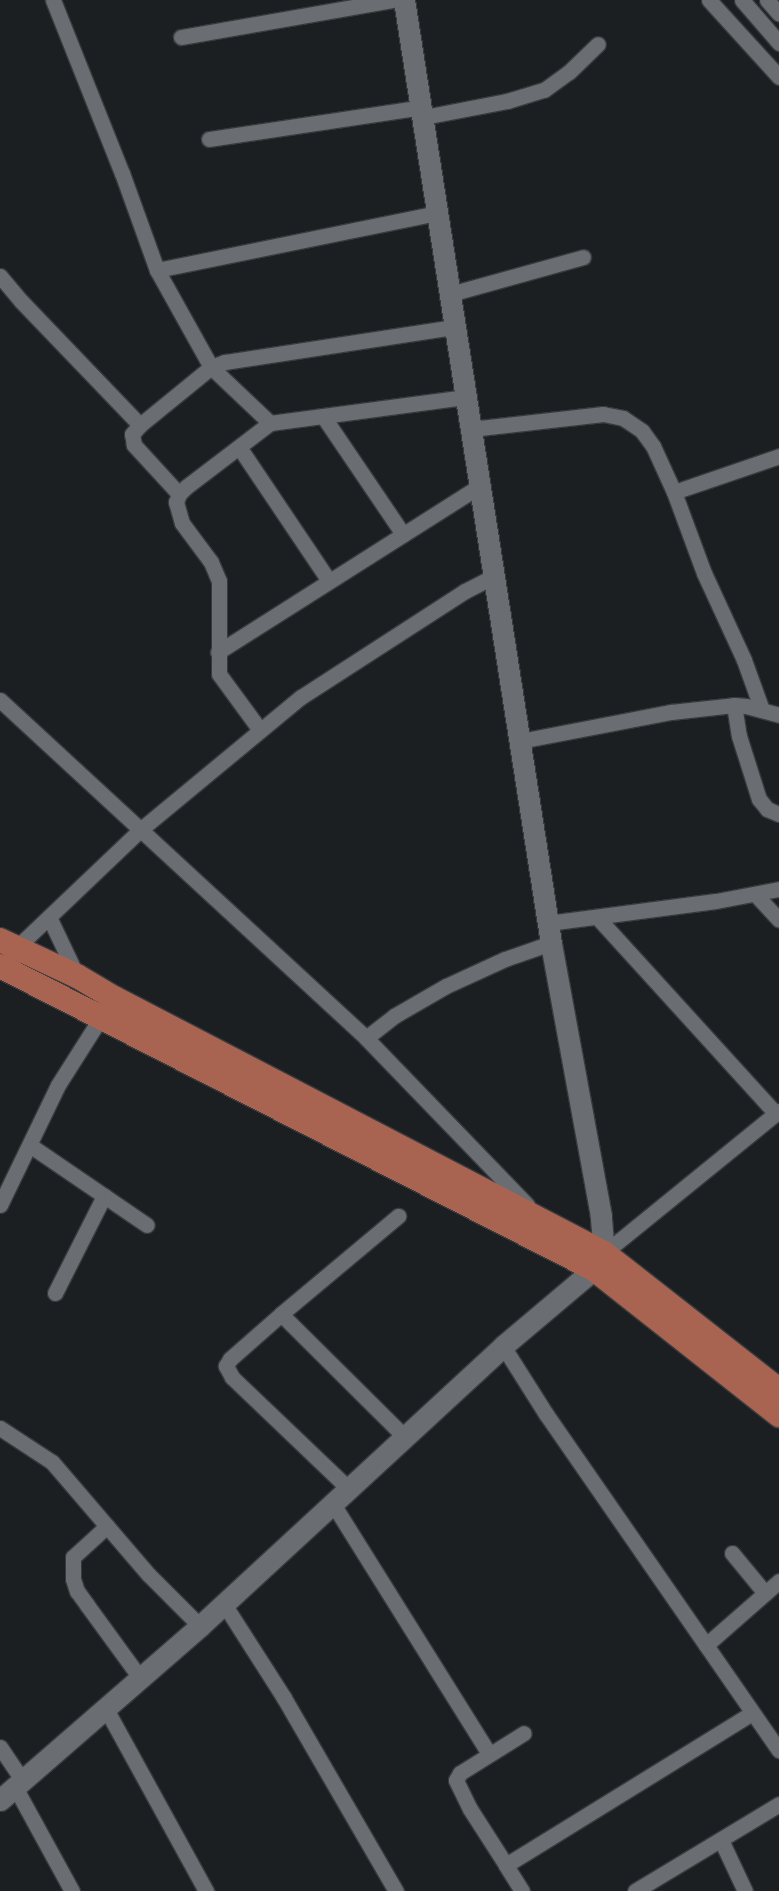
<!DOCTYPE html>
<html>
<head>
<meta charset="utf-8">
<style>
  body { margin:0 }
  #map { position:relative; width:779px; height:1891px; overflow:hidden; background:#1c1f22; font-family:Montserrat,sans-serif }
  div>[style] { position:absolute }
  .roads { filter:drop-shadow(1px 0 #393a3d) drop-shadow(-1px 0 #393a3d) drop-shadow(0 1px #393a3d) drop-shadow(0 -1px #393a3d) }
  .street>* { height:15px; margin:-7.5px; padding:0 7.5px; transform-origin:7.5px; border-radius:7.5px; background:#6a6d72 }
  .secondary>* { height:21px; margin:-10.5px; padding:0 10.5px; transform-origin:10.5px; border-radius:10.5px; background:#6a6d72 }
  .primary>* { height:24px; margin:-12px; padding:0 12px; transform-origin:12px; border-radius:12px; background:#a86451 }
  span { translate:-50% -50%; white-space:nowrap; text-align:center; line-height:1.15; -webkit-text-stroke:4px #131519; paint-order:stroke }
</style>
</head>
<body>
<div id="map">
  <div class="roads">
    <div class="street">
      <div style="left:53px;top:0;width:186px;rotate:68.3deg"></div>
      <div style="left:122px;top:173px;width:103px;rotate:70.2deg"></div>
      <div style="left:157px;top:270px;width:111px;rotate:60.9deg"></div>
      <div style="left:211px;top:367px;width:81px;rotate:43.5deg"></div>
      <div style="left:709px;top:0;width:104px;rotate:47.7deg"></div>
      <div style="left:742px;top:0;width:57px;rotate:49.3deg"></div>
      <div style="left:767px;top:0;width:18px;rotate:49deg"></div>
      <div style="left:181px;top:37px;width:214px;rotate:-9.9deg"></div>
      <div style="left:424px;top:117px;width:85px;rotate:-10.9deg"></div>
      <div style="left:507px;top:101px;width:39px;rotate:-17deg"></div>
      <div style="left:544px;top:90px;width:31px;rotate:-36deg"></div>
      <div style="left:569px;top:72px;width:40px;rotate:-44deg"></div>
      <div style="left:209px;top:139px;width:215px;rotate:-8.5deg"></div>
      <div style="left:157px;top:270px;width:286px;rotate:-11.5deg"></div>
      <div style="left:0;top:276px;width:33px;rotate:50deg"></div>
      <div style="left:21px;top:301px;width:172px;rotate:46.2deg"></div>
      <div style="left:450px;top:294px;width:138px;rotate:-15.5deg"></div>
      <div style="left:323px;top:416px;width:143px;rotate:55.9deg"></div>
      <div style="left:471px;top:429px;width:133px;rotate:-6.5deg"></div>
      <div style="left:603px;top:414px;width:20px;rotate:11deg"></div>
      <div style="left:623px;top:418px;width:23px;rotate:34deg"></div>
      <div style="left:642px;top:431px;width:19px;rotate:54deg"></div>
      <div style="left:653px;top:446px;width:51px;rotate:65.5deg"></div>
      <div style="left:674px;top:492px;width:86px;rotate:69.7deg"></div>
      <div style="left:704px;top:573px;width:96px;rotate:65.3deg"></div>
      <div style="left:744px;top:660px;width:53px;rotate:70.2deg"></div>
      <div style="left:239px;top:447px;width:161px;rotate:56.1deg"></div>
      <div style="left:674px;top:492px;width:111px;rotate:-18.9deg"></div>
      <div style="left:179px;top:494px;width:67px;rotate:-132.6deg"></div>
      <div style="left:134px;top:445px;width:11px;rotate:-100deg"></div>
      <div style="left:132px;top:434px;width:12px;rotate:-48deg"></div>
      <div style="left:140px;top:425px;width:92px;rotate:-39.2deg"></div>
      <div style="left:211px;top:367px;width:15px;rotate:-20deg"></div>
      <div style="left:225px;top:362px;width:233px;rotate:-8.7deg"></div>
      <div style="left:218px;top:652px;width:310px;rotate:-32.4deg"></div>
      <div style="left:0;top:700px;width:498px;rotate:42.7deg"></div>
      <div style="left:366px;top:1038px;width:232px;rotate:46deg"></div>
      <div style="left:734px;top:705px;width:31px;rotate:81deg"></div>
      <div style="left:739px;top:736px;width:66px;rotate:72.4deg"></div>
      <div style="left:759px;top:799px;width:13px;rotate:51deg"></div>
      <div style="left:767px;top:809px;width:13px;rotate:23deg"></div>
      <div style="left:260px;top:730px;width:69px;rotate:-126.2deg"></div>
      <div style="left:219px;top:674px;width:93px;rotate:-90deg"></div>
      <div style="left:219px;top:581px;width:21px;rotate:-113deg"></div>
      <div style="left:211px;top:562px;width:49px;rotate:-126.6deg"></div>
      <div style="left:182px;top:523px;width:22px;rotate:-106deg"></div>
      <div style="left:176px;top:502px;width:9px;rotate:-69deg"></div>
      <div style="left:179px;top:494px;width:10px;rotate:-45deg"></div>
      <div style="left:186px;top:487px;width:106px;rotate:-37.3deg"></div>
      <div style="left:270px;top:423px;width:198px;rotate:-7.6deg"></div>
      <div style="left:520px;top:741px;width:154px;rotate:-10.9deg"></div>
      <div style="left:671px;top:712px;width:63px;rotate:-6.3deg"></div>
      <div style="left:734px;top:705px;width:12px;rotate:5deg"></div>
      <div style="left:746px;top:706px;width:34px;rotate:15deg"></div>
      <div style="left:755px;top:894px;width:35px;rotate:47deg"></div>
      <div style="left:49px;top:917px;width:65px;rotate:64.6deg"></div>
      <div style="left:597px;top:917px;width:266px;rotate:47.7deg"></div>
      <div style="left:548px;top:923px;width:169px;rotate:-7.5deg"></div>
      <div style="left:716px;top:901px;width:64px;rotate:-10.8deg"></div>
      <div style="left:12px;top:952px;width:177px;rotate:-43.6deg"></div>
      <div style="left:140px;top:830px;width:209px;rotate:-39.6deg"></div>
      <div style="left:301px;top:697px;width:195px;rotate:-32.9deg"></div>
      <div style="left:465px;top:591px;width:33px;rotate:-27deg"></div>
      <div style="left:366px;top:1038px;width:36px;rotate:-38deg"></div>
      <div style="left:394px;top:1016px;width:60px;rotate:-30deg"></div>
      <div style="left:446px;top:986px;width:65px;rotate:-24.6deg"></div>
      <div style="left:505px;top:959px;width:49px;rotate:-19.2deg"></div>
      <div style="left:31px;top:1146px;width:140px;rotate:34.3deg"></div>
      <div style="left:0;top:1205px;width:133px;rotate:-64.2deg"></div>
      <div style="left:58px;top:1085px;width:88px;rotate:-57.6deg"></div>
      <div style="left:604px;top:1253px;width:225px;rotate:-39.1deg"></div>
      <div style="left:55px;top:1293px;width:109px;rotate:-63.2deg"></div>
      <div style="left:281px;top:1314px;width:175px;rotate:44.8deg"></div>
      <div style="left:503px;top:1346px;width:80px;rotate:57.7deg"></div>
      <div style="left:546px;top:1414px;width:409px;rotate:55.3deg"></div>
      <div style="left:0;top:1428px;width:62px;rotate:33.2deg"></div>
      <div style="left:52px;top:1462px;width:149px;rotate:49.4deg"></div>
      <div style="left:149px;top:1575px;width:72px;rotate:45deg"></div>
      <div style="left:349px;top:1489px;width:162px;rotate:-136.3deg"></div>
      <div style="left:232px;top:1377px;width:13px;rotate:-119deg"></div>
      <div style="left:226px;top:1366px;width:8px;rotate:-60deg"></div>
      <div style="left:230px;top:1359px;width:68px;rotate:-41.4deg"></div>
      <div style="left:281px;top:1314px;width:153px;rotate:-39.9deg"></div>
      <div style="left:333px;top:1504px;width:295px;rotate:58deg"></div>
      <div style="left:107px;top:1526px;width:46px;rotate:137.6deg"></div>
      <div style="left:73px;top:1557px;width:22px;rotate:90deg"></div>
      <div style="left:73px;top:1579px;width:13px;rotate:72deg"></div>
      <div style="left:77px;top:1591px;width:17px;rotate:54deg"></div>
      <div style="left:87px;top:1605px;width:92px;rotate:53.9deg"></div>
      <div style="left:732px;top:1553px;width:52px;rotate:50.5deg"></div>
      <div style="left:224px;top:1604px;width:112px;rotate:57.4deg"></div>
      <div style="left:284px;top:1698px;width:223px;rotate:59.9deg"></div>
      <div style="left:706px;top:1645px;width:97px;rotate:-41.2deg"></div>
      <div style="left:106px;top:1709px;width:208px;rotate:61.2deg"></div>
      <div style="left:0;top:1747px;width:40px;rotate:56deg"></div>
      <div style="left:15px;top:1787px;width:119px;rotate:61.3deg"></div>
      <div style="left:721px;top:1840px;width:56px;rotate:64.8deg"></div>
      <div style="left:506px;top:1865px;width:67px;rotate:-122.7deg"></div>
      <div style="left:470px;top:1809px;width:32px;rotate:-116deg"></div>
      <div style="left:456px;top:1780px;width:8px;rotate:-60deg"></div>
      <div style="left:460px;top:1773px;width:75px;rotate:-32deg"></div>
      <div style="left:522px;top:1891px;width:31px;rotate:-122deg"></div>
      <div style="left:506px;top:1865px;width:289px;rotate:-31.7deg"></div>
      <div style="left:635px;top:1891px;width:168px;rotate:-31.1deg"></div>
    </div>
    <div class="secondary">
      <div style="left:0;top:1800px;width:265px;rotate:-41deg"></div>
      <div style="left:200px;top:1626px;width:413px;rotate:-42.7deg"></div>
      <div style="left:503px;top:1346px;width:119px;rotate:-40.2deg"></div>
      <div style="left:594px;top:1269px;width:19px;rotate:-58deg"></div>
      <div style="left:604px;top:1253px;width:37px;rotate:-95deg"></div>
      <div style="left:601px;top:1216px;width:278px;rotate:-100.4deg"></div>
      <div style="left:551px;top:943px;width:954px;rotate:-98.86deg"></div>
    </div>
    <div class="primary">
      <div style="left:0;top:940px;width:85px;rotate:25.1deg"></div>
      <div style="left:77px;top:976px;width:43px;rotate:30.7deg"></div>
      <div style="left:114px;top:998px;width:552px;rotate:27.49deg"></div>
      <div style="left:604px;top:1253px;width:222px;rotate:38.1deg"></div>
      <div style="left:0;top:966px;width:667px;rotate:27.03deg"></div>
      <div style="left:594px;top:1269px;width:236px;rotate:38.3deg"></div>
    </div>
  </div>
</div>
</body>
</html>
